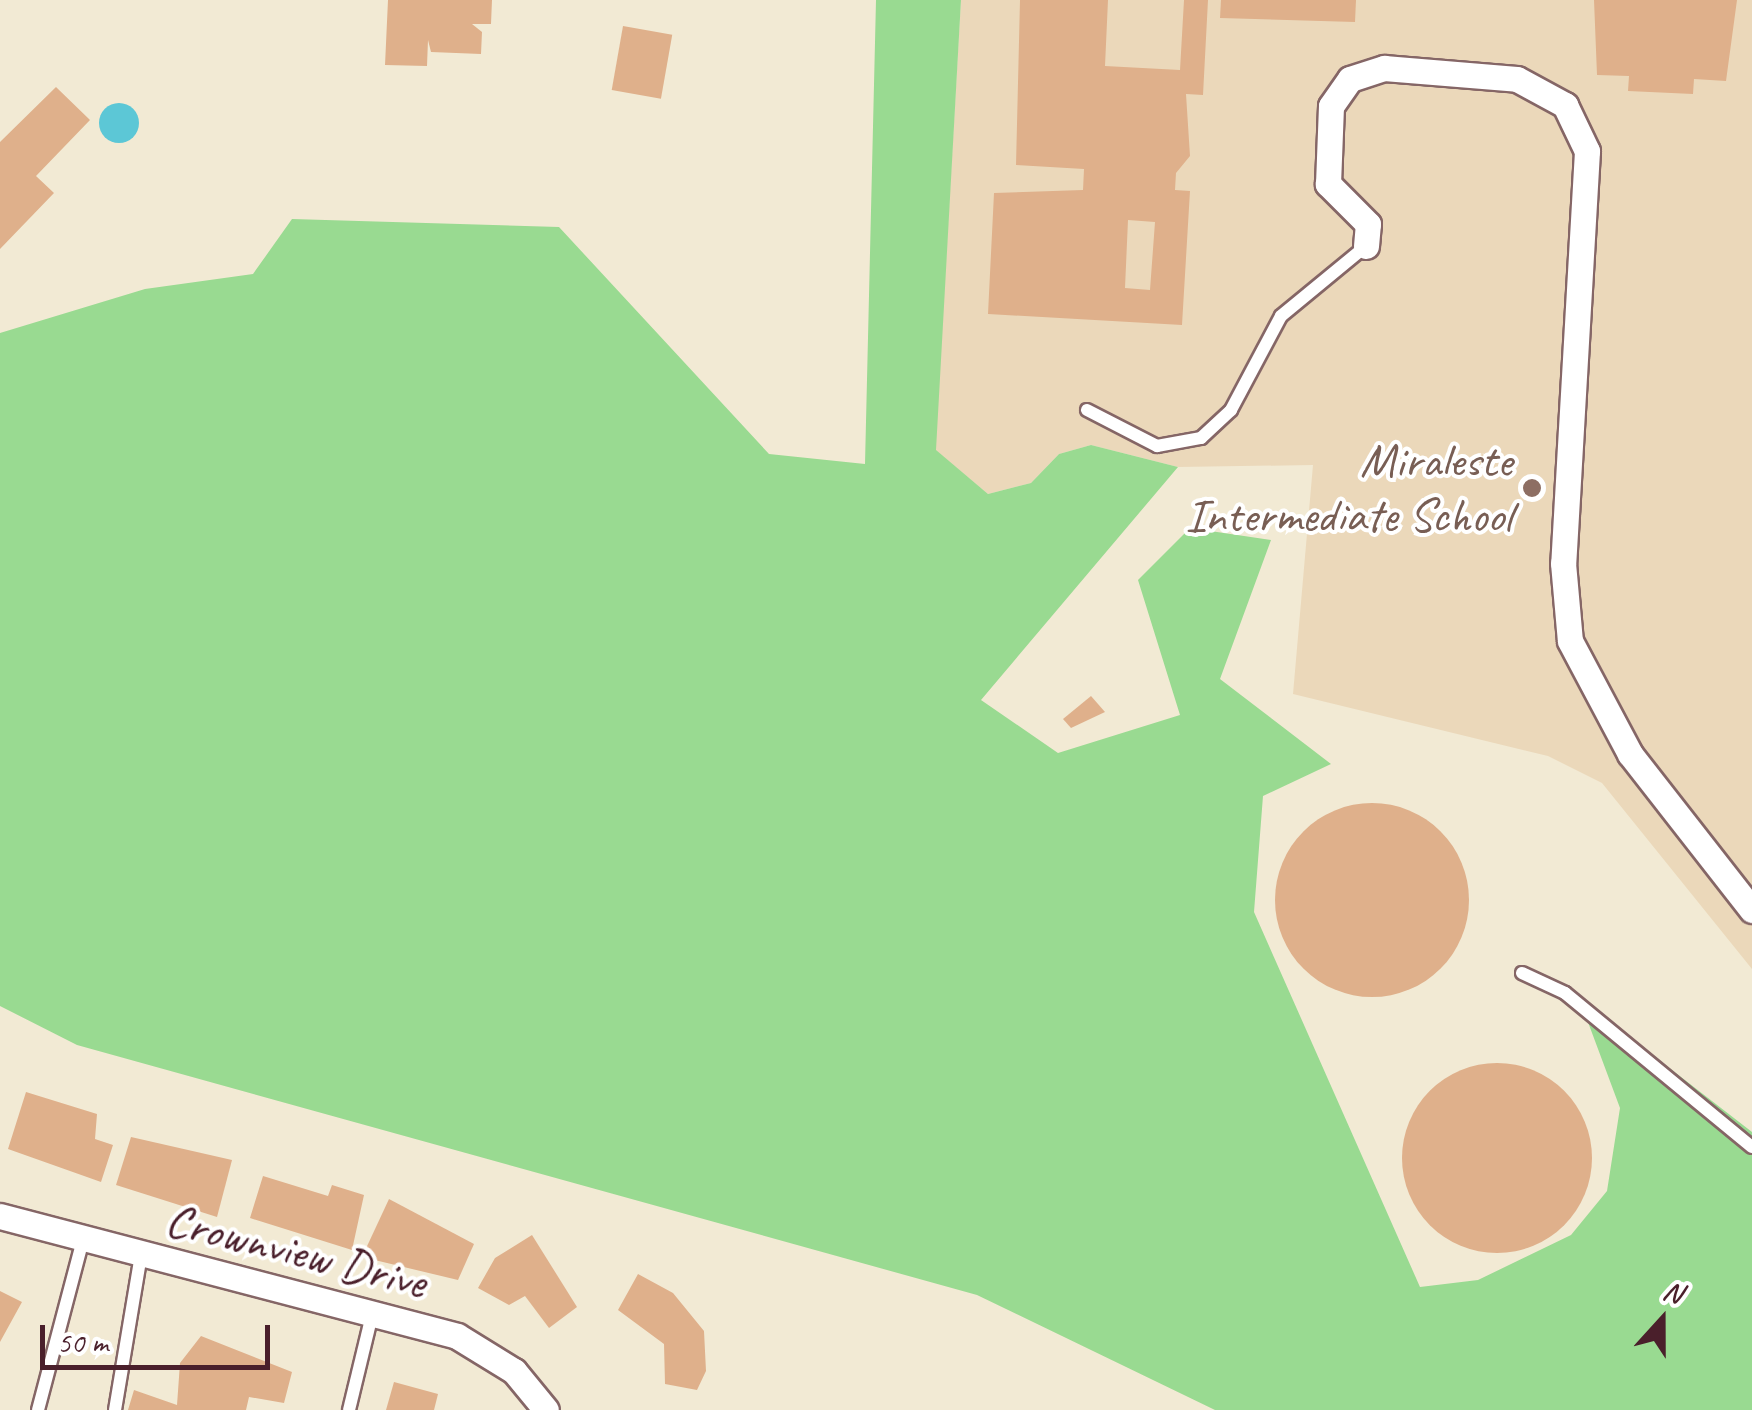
<!DOCTYPE html>
<html>
<head>
<meta charset="utf-8">
<style>
  body { margin:0 }
  #map { position:relative; width:1752px; height:1410px; overflow:hidden; background:#f2ead4; font-family:Caveat,sans-serif }
  div>[style] { position:absolute }
  .built>* { inset:0; background:#ebd8ba }
  .green>* { inset:0; background:#99da91 }
  .water>* { inset:0; background:#5cc7d6 }
  .round { border-radius:50% }
  .building>* { inset:0; background:#dfb08b; transform-origin:0 0 }
  .roads { filter:drop-shadow(2px 0 #856666) drop-shadow(-2px 0 #856666) drop-shadow(0 2px #856666) drop-shadow(0 -2px #856666) }
  .lane>* { height:12px; margin:-6px; padding:0 6px; transform-origin:6px; border-radius:6px; background:#fff }
  .street>* { height:25px; margin:-12.5px; padding:0 12.5px; transform-origin:12.5px; border-radius:12.5px; background:#fff }
  .dots>* { width:28px; height:28px; translate:-50% -50%; box-sizing:border-box; border:5px solid #fff; border-radius:50% }
  span { translate:-50% -50%; white-space:nowrap; text-align:center; line-height:1.15; -webkit-text-stroke:8px #fff; paint-order:stroke }
  .education-label { font-size:48px; color:#785e54 }
  .right { translate:-100% -50%; text-align:right }
  .street-label { font-size:48px; color:#4a1f2b }
  .north { position:absolute; left:1612px; top:1270px; width:100px; height:100px; -webkit-text-stroke:8px #fff; paint-order:stroke; rotate:21deg; font-size:28px; font-weight:700; line-height:40px; text-align:center; color:#4a1f2b }
  .north::after { content:''; display:block; margin:auto; width:35px; height:45px; background:#4a1f2b; clip-path:polygon(50% 0,100% 100%,50% 72%,0 100%) }
  .scale { position:absolute; left:40px; top:1325px; width:230px; height:45px; box-sizing:border-box; border:5px solid #4a1f2b; border-top:0; padding-left:12px; font-size:30px; line-height:35px; white-space:nowrap; color:#4a1f2b; -webkit-text-stroke:8px #fff; paint-order:stroke }
</style>
</head>
<body>
<div id="map">
  <div class="built">
    <div style="clip-path:polygon(961px 0,1752px 0,1752px 969px,1602px 783px,1548px 756px,1293px 694px,1313px 465px,1178px 467px,1091px 445px,1059px 454px,1031px 483px,988px 494px,935px 450px)"></div>
  </div>
  <div class="green">
    <div style="clip-path:polygon(876px 0,961px 0,936px 450px,988px 494px,1031px 483px,1059px 454px,1091px 445px,1178px 467px,981px 700px,1058px 753px,1180px 715px,1138px 580px,1190px 528px,1271px 540px,1220px 679px,1331px 764px,1263px 796px,1254px 912px,1420px 1287px,1478px 1280px,1571px 1235px,1607px 1191px,1620px 1108px,1579px 998px,1752px 1132px,1752px 1410px,1215px 1410px,977px 1295px,77px 1045px,0 1006px,0 333px,145px 289px,253px 274px,292px 219px,559px 227px,769px 454px,865px 464px)"></div>
  </div>
  <div class="water">
    <div class="round" style="left:99px;top:103px;width:40px;height:40px"></div>
  </div>
  <div class="building">
    <div style="clip-path:polygon(388px 0,492px 0,491px 24px,472px 24px,482px 32px,481px 54px,431px 52px,428px 40px,427px 66px,385px 65px)"></div>
    <div style="clip-path:polygon(evenodd,1020px 0,1108px 0,1105px 66px,1180px 70px,1184px 0,1208px 0,1203px 95px,1186px 94px,1190px 156px,1176px 173px,1175px 190px,1190px 191px,1182px 325px,988px 314px,994px 193px,1083px 190px,1084px 169px,1016px 165px,1020px 0,1128px 220px,1155px 222px,1150px 290px,1125px 288px,1128px 220px)"></div>
    <div style="clip-path:polygon(1221px 0,1356px 0,1355px 22px,1220px 18px)"></div>
    <div style="clip-path:polygon(1594px 0,1737px 0,1726px 81px,1694px 79px,1693px 94px,1628px 91px,1629px 76px,1597px 75px)"></div>
    <div style="left:623px;top:26px;width:50px;height:65px;rotate:10deg"></div>
    <div style="clip-path:polygon(56px 87px,90px 120px,36px 176px,54px 193px,0 249px,0 142px)"></div>
    <div style="clip-path:polygon(1091px 696px,1105px 712px,1071px 728px,1063px 719px)"></div>
    <div class="round" style="left:1275px;top:803px;width:194px;height:194px"></div>
    <div class="round" style="left:1402px;top:1063px;width:190px;height:190px"></div>
    <div style="clip-path:polygon(26px 1092px,97px 1114px,95px 1139px,113px 1145px,101px 1182px,8px 1149px)"></div>
    <div style="clip-path:polygon(131px 1137px,232px 1160px,217px 1217px,116px 1185px)"></div>
    <div style="clip-path:polygon(263px 1176px,328px 1196px,332px 1185px,364px 1195px,352px 1250px,250px 1218px)"></div>
    <div style="clip-path:polygon(389px 1199px,474px 1244px,458px 1280px,362px 1257px)"></div>
    <div style="clip-path:polygon(532px 1235px,577px 1307px,549px 1328px,525px 1296px,509px 1305px,478px 1288px,495px 1258px)"></div>
    <div style="clip-path:polygon(638px 1274px,673px 1293px,704px 1331px,706px 1371px,697px 1390px,665px 1384px,664px 1344px,618px 1310px)"></div>
    <div style="clip-path:polygon(0 1278px,0 1291px,22px 1302px,0 1342px)"></div>
    <div style="clip-path:polygon(201px 1336px,292px 1372px,284px 1403px,249px 1397px,246px 1410px,128px 1410px,134px 1390px,177px 1405px,180px 1363px)"></div>
    <div style="clip-path:polygon(394px 1382px,438px 1394px,434px 1410px,386px 1410px)"></div>
  </div>
  <div class="roads">
    <div class="lane">
      <div style="left:1087px;top:410px;width:79px;rotate:27.2deg"></div>
      <div style="left:1157px;top:446px;width:45px;rotate:-10.3deg"></div>
      <div style="left:1201px;top:438px;width:41px;rotate:-43deg"></div>
      <div style="left:1231px;top:410px;width:106px;rotate:-62deg"></div>
      <div style="left:1281px;top:316px;width:110px;rotate:-39.5deg"></div>
      <div style="left:1522px;top:973px;width:47px;rotate:24.9deg"></div>
      <div style="left:1565px;top:993px;width:242px;rotate:39.5deg"></div>
      <div style="left:38px;top:1410px;width:176px;rotate:-75.2deg"></div>
      <div style="left:115px;top:1410px;width:157px;rotate:-80.5deg"></div>
      <div style="left:349px;top:1410px;width:98px;rotate:-76.4deg"></div>
    </div>
    <div class="street">
      <div style="left:1366px;top:246px;width:22px;rotate:-85deg"></div>
      <div style="left:1368px;top:224px;width:57px;rotate:-135deg"></div>
      <div style="left:1328px;top:184px;width:78px;rotate:-87.8deg"></div>
      <div style="left:1331px;top:106px;width:33px;rotate:-55deg"></div>
      <div style="left:1350px;top:79px;width:36px;rotate:-18deg"></div>
      <div style="left:1384px;top:68px;width:133px;rotate:4.7deg"></div>
      <div style="left:1517px;top:79px;width:55px;rotate:28.4deg"></div>
      <div style="left:1565px;top:105px;width:51px;rotate:64.4deg"></div>
      <div style="left:1587px;top:151px;width:413px;rotate:93.3deg"></div>
      <div style="left:1563px;top:563px;width:78px;rotate:84.9deg"></div>
      <div style="left:1570px;top:641px;width:128px;rotate:62deg"></div>
      <div style="left:1630px;top:754px;width:198px;rotate:52deg"></div>
      <div style="left:0;top:1216px;width:472px;rotate:14.7deg"></div>
      <div style="left:457px;top:1336px;width:67px;rotate:31.6deg"></div>
      <div style="left:514px;top:1371px;width:50px;rotate:50.6deg"></div>
    </div>
  </div>
  <div class="dots">
    <div style="left:1532px;top:488px;background:#8d6e63"></div>
  </div>
  <div class="education-label">
    <span class="right" style="left:1512px;top:488px">Miraleste<br>Intermediate School</span>
  </div>
  <div class="street-label">
    <span style="left:296px;top:1251px;rotate:14deg">Crownview Drive</span>
  </div>
  <div class="north">N</div>
  <div class="scale">50 m</div>
</div>
</body>
</html>
